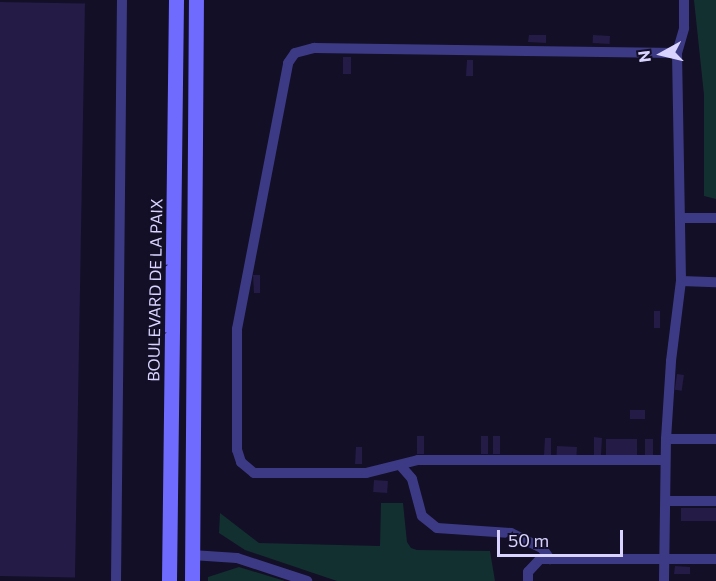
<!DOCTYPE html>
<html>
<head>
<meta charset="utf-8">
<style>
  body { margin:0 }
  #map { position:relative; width:716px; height:581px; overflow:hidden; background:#130f26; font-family:Commissioner,sans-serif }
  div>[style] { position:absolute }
  .green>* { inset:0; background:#12302f }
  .building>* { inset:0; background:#241b47; transform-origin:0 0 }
  .lane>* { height:10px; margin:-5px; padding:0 5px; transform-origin:5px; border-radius:5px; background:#3d3a85 }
  .secondary>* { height:15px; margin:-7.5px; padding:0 7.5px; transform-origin:7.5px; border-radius:7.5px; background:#6f6bff }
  span { translate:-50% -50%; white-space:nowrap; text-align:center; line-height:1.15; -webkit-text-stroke:4.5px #130f26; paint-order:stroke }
  .street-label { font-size:16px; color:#d9d4ff }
  .north { position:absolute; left:632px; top:24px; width:60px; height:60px; -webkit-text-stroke:4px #130f26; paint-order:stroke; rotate:262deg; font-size:16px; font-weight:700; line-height:24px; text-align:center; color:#d9d4ff }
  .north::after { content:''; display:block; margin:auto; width:21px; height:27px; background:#d9d4ff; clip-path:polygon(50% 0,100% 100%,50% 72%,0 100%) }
  .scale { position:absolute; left:497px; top:530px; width:126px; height:27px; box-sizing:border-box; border:3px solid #d9d4ff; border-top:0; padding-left:8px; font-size:18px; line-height:21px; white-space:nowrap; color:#d9d4ff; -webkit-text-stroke:4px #130f26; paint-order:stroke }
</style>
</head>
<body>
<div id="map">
  <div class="green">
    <div style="clip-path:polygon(694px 0,716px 0,716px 199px,704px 196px,704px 95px)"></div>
    <div style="clip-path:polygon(381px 503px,403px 503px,407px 542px,411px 548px,417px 550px,490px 551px,495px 581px,337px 581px,245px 550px,219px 533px,220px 513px,259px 543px,380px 546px)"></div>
    <div style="clip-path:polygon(239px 567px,285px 581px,208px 581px,208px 577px)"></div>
  </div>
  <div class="building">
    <div style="left:0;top:2px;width:85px;height:574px;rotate:1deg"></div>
    <div style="clip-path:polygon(529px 35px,546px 35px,546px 43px,528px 42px)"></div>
    <div style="left:593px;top:35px;width:17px;height:8px;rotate:3deg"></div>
    <div style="left:343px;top:57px;width:8px;height:17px"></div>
    <div style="clip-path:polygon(467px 60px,473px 60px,473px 76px,466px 76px)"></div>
    <div style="clip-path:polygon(253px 275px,260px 275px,260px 293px,254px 293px)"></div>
    <div style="left:654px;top:311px;width:6px;height:17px"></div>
    <div style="left:677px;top:374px;width:7px;height:16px;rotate:8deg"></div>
    <div style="left:630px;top:410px;width:15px;height:9px"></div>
    <div style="left:417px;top:436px;width:7px;height:18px"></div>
    <div style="left:481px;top:436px;width:7px;height:18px"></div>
    <div style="left:493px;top:436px;width:7px;height:18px"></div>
    <div style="clip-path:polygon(594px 437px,602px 438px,601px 455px,594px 455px)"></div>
    <div style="clip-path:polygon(545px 438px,551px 438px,551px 455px,544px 455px)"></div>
    <div style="left:606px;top:439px;width:31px;height:17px"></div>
    <div style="left:645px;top:439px;width:8px;height:16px"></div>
    <div style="left:557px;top:446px;width:20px;height:10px;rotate:3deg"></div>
    <div style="clip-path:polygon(356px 447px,362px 447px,362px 464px,355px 464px)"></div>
    <div style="left:374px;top:480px;width:14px;height:12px;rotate:4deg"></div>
    <div style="left:681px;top:508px;width:35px;height:13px"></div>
    <div style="clip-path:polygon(675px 566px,690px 567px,690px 574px,674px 574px)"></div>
  </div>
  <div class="lane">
    <div style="left:681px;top:218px;width:35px"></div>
    <div style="left:681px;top:281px;width:35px;rotate:2deg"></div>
    <div style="left:666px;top:439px;width:50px"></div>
    <div style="left:665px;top:460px;width:247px;rotate:180deg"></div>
    <div style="left:418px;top:460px;width:54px;rotate:166deg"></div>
    <div style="left:366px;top:473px;width:112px;rotate:180deg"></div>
    <div style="left:254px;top:473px;width:17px;rotate:-140deg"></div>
    <div style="left:241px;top:462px;width:13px;rotate:-108deg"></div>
    <div style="left:237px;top:450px;width:121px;rotate:-90deg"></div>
    <div style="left:237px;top:329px;width:271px;rotate:-79.1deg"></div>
    <div style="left:288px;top:63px;width:12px;rotate:-55deg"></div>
    <div style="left:295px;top:53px;width:20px;rotate:-15deg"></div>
    <div style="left:314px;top:48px;width:363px;rotate:0.8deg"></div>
    <div style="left:400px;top:465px;width:18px;rotate:49deg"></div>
    <div style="left:412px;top:479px;width:38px;rotate:75deg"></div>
    <div style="left:422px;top:516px;width:19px;rotate:39deg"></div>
    <div style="left:437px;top:528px;width:74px;rotate:3.9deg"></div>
    <div style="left:511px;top:533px;width:34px;rotate:26deg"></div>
    <div style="left:542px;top:548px;width:14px;rotate:54deg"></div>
    <div style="left:666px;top:501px;width:50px"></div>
    <div style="left:192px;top:555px;width:45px;rotate:3.8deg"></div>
    <div style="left:237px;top:558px;width:74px;rotate:18.2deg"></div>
    <div style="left:116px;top:581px;width:581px;rotate:-89.41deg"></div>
    <div style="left:528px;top:581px;width:9px;rotate:-90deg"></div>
    <div style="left:528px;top:572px;width:18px;rotate:-47deg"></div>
    <div style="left:540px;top:559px;width:176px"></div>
    <div style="left:664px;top:581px;width:142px;rotate:-89.2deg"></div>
    <div style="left:666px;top:439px;width:78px;rotate:-86.3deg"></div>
    <div style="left:671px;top:361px;width:81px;rotate:-82.9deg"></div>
    <div style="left:681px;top:281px;width:228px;rotate:-91deg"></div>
    <div style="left:677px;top:53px;width:26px;rotate:-74deg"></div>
    <div style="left:684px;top:28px;width:28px;rotate:-90deg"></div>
  </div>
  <div class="secondary">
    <div style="left:169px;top:581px;width:581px;rotate:-89.31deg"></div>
    <div style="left:192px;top:581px;width:581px;rotate:-89.61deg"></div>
  </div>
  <div class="street-label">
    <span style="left:155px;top:290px;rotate:-89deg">BOULEVARD DE LA PAIX</span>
  </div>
  <div class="north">N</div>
  <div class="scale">50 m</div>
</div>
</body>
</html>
